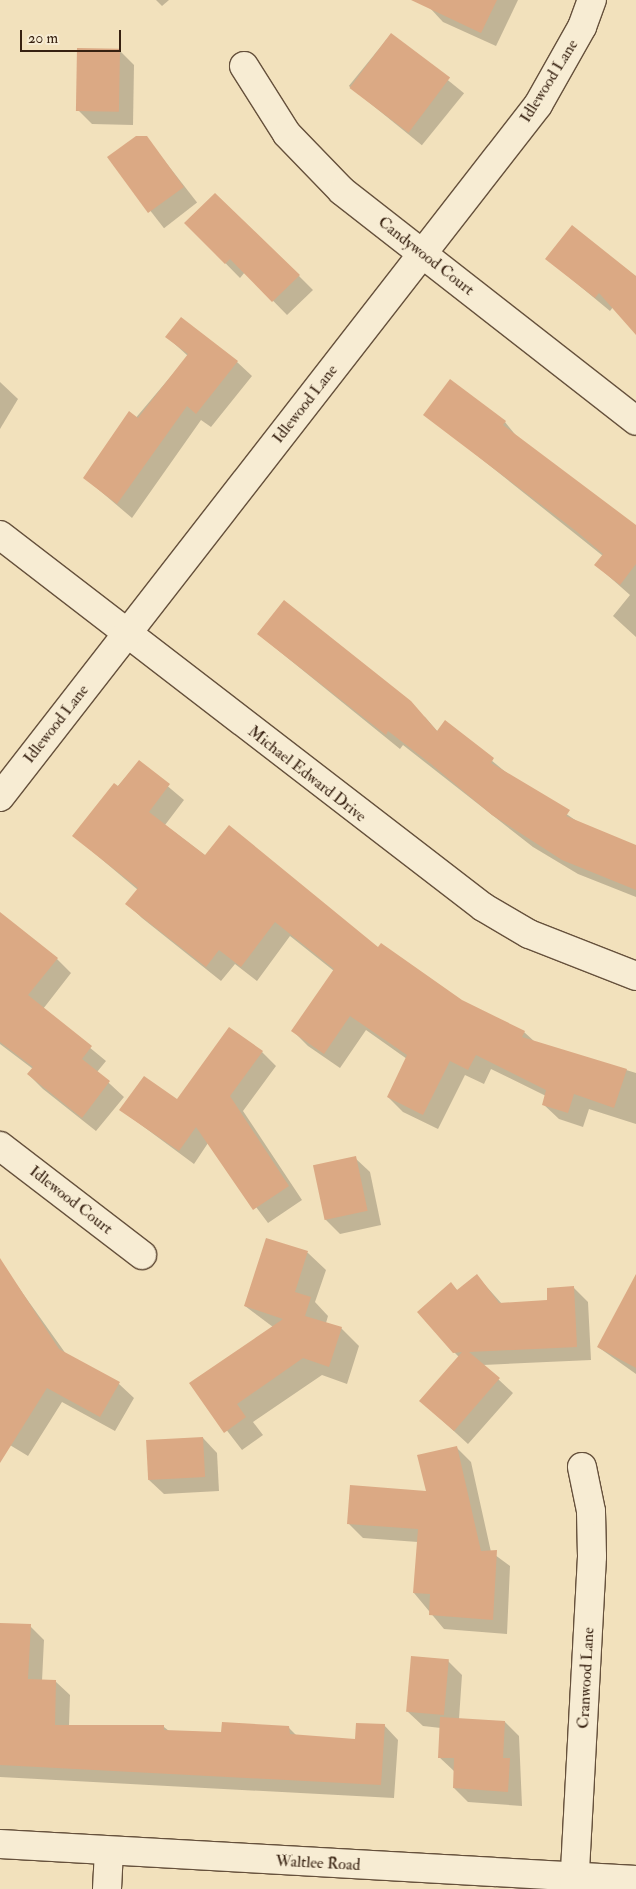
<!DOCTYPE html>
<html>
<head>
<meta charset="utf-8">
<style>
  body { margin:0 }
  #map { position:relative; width:636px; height:1889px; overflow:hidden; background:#f2e1bc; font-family:"IM FELL Double Pica",serif }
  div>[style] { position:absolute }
  .shadow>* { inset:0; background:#0003; transform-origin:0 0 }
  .building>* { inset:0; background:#dba984; transform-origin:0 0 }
  .roads { filter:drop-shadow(1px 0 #66513c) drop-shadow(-1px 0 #66513c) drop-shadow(0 1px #66513c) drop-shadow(0 -1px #66513c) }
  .minor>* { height:28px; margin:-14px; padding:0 14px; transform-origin:14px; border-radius:14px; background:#f7ecd3 }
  span { translate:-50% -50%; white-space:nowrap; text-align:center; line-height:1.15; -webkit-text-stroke:4.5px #f7ecd3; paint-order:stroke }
  .street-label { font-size:16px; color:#372111 }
  .scale { position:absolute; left:20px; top:30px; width:101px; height:22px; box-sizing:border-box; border:2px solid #372111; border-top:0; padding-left:6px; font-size:15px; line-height:18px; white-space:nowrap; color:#372111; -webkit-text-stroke:4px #f7ecd3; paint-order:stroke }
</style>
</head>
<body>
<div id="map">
  <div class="shadow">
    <div style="clip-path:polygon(156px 0,169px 0,162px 6px)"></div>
    <div style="clip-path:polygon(432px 0,518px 0,496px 46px,443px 22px,429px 7px)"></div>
    <div style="left:391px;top:34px;width:94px;height:67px;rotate:39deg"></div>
    <div style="clip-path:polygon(119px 50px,134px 65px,133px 125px,92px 124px,78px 110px)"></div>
    <div style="left:146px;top:137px;width:83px;height:42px;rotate:52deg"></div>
    <div style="clip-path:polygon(186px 223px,299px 276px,313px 290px,287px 315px,245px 272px,240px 278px)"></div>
    <div style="clip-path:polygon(547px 259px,636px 276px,636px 330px,613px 307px,610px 311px)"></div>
    <div style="clip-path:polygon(167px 337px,237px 362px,252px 376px,211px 427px,201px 420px,132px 518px,85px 478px,188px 356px)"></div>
    <div style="clip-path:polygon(0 382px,18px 399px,0 429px)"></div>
    <div style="clip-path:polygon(425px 414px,505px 422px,518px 438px,636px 527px,636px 637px,613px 616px,630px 595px,596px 565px,603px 556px)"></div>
    <div style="clip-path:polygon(258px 634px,425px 717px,438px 732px,445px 722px,508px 774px,581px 824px,636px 846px,636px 897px,578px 874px,533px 847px,403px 745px,400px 749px)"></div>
    <div style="clip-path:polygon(139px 762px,184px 800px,165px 825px,206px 856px,378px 948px,461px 1001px,524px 1032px,535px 1042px,636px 1073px,636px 1124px,589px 1109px,583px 1127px,559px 1119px,543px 1104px,546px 1096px,491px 1069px,484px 1084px,465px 1075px,438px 1129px,403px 1112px,388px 1097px,407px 1059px,366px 1030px,340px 1068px,308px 1046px,293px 1031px,334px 971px,290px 936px,257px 981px,235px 964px,221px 981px,142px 918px,127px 904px,138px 890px,74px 836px)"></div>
    <div style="clip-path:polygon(0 932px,57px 959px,71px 973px,43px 1009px,106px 1061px,97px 1072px,124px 1097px,96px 1131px,43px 1089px,28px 1074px,33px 1069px,0 1044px)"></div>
    <div style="clip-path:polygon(262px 1052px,276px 1066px,243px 1111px,302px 1200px,268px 1223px,208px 1143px,194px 1164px,121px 1110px,177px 1101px)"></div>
    <div style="clip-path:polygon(355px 1158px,370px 1172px,381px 1225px,340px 1234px,325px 1219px)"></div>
    <div style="clip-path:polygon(267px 1240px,308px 1253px,326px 1270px,315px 1302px,328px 1316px,326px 1323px,341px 1328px,359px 1346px,347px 1384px,322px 1375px,253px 1422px,263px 1435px,242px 1450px,191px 1384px,273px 1327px,245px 1306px)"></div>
    <div style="clip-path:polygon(4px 1267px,66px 1354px,119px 1384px,134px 1398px,115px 1431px,62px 1402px,28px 1456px,0 1439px,0 1270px)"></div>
    <div style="clip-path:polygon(477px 1276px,502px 1304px,549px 1301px,574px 1288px,588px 1302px,591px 1360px,483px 1365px,513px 1393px,468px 1444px,421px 1401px,459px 1357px,454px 1352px,451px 1284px,458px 1291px)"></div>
    <div style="clip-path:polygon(636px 1318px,636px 1374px,598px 1347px)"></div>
    <div style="clip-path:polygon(203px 1438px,217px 1453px,219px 1491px,164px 1494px,149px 1480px)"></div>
    <div style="clip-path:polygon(456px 1447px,471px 1462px,491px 1552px,510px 1566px,507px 1634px,444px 1629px,414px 1593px,418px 1542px,363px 1538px,349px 1524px,427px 1493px)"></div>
    <div style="clip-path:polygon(0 1624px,30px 1626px,44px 1640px,42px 1681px,55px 1681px,70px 1695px,69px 1726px,164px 1727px,169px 1731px,222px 1733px,289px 1728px,297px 1736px,357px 1740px,384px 1725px,398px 1740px,394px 1798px,0 1777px)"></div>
    <div style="clip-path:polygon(448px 1661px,462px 1675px,459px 1719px,505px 1722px,519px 1736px,522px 1806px,468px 1802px,454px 1788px,454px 1771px,439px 1757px,441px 1728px,423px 1726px,408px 1712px)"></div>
  </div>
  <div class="building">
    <div style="clip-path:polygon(411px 0,497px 0,481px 33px)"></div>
    <div style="left:391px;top:33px;width:74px;height:69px;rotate:37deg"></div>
    <div style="left:77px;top:48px;width:43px;height:63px;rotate:1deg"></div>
    <div style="clip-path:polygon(136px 136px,147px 136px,184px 187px,148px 213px,107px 157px)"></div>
    <div style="clip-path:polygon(215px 193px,300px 275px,272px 302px,230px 259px,225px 264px,184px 223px)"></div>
    <div style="clip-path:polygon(572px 225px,636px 276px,636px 335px,599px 293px,595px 298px,545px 259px)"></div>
    <div style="clip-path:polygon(181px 317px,238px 361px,196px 414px,187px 406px,117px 504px,83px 478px,129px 411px,138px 418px,188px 354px,165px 337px)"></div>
    <div style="clip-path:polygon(450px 379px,506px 421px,503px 425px,636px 525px,636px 564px,620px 585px,594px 565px,603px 554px,576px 531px,423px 415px)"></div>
    <div style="clip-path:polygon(284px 600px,411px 701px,437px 731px,445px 720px,494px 758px,491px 763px,570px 810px,566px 816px,636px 845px,636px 890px,562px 860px,492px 815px,431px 764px,388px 731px,386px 735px,257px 634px)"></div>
    <div style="clip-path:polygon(139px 760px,170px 784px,149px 812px,205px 855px,229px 825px,378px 947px,381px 943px,462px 1000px,525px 1031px,522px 1037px,627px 1069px,614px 1108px,574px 1094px,568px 1113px,542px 1105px,546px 1090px,476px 1055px,468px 1070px,450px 1061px,423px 1115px,387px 1097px,407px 1055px,350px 1016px,324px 1054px,291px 1031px,334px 969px,275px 922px,241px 967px,219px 950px,206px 967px,125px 904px,138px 888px,72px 836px,114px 783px,118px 786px)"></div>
    <div style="clip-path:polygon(0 912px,58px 958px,28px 995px,92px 1046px,82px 1059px,110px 1081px,82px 1118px,27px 1074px,33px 1067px,0 1042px)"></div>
    <div style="clip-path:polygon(229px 1027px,263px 1051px,230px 1096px,289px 1186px,253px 1210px,196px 1127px,179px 1151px,119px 1110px,144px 1076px,177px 1099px)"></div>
    <div style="left:356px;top:1156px;width:56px;height:44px;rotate:78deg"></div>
    <div style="clip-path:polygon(266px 1238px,308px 1251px,295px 1292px,311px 1297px,305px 1316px,342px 1327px,329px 1367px,303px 1358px,237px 1404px,246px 1417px,224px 1433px,189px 1383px,283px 1319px,244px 1306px)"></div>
    <div style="clip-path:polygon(0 1258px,59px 1349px,120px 1382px,100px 1417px,47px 1388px,0 1463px)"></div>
    <div style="clip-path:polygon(477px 1274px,499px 1303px,547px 1300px,547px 1288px,574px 1286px,577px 1347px,469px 1352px,500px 1378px,454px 1431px,419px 1401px,462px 1352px,453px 1353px,417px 1312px,451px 1282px,457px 1290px)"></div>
    <div style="clip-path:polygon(636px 1274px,636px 1368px,597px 1347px)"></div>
    <div style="left:203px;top:1437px;width:40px;height:57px;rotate:87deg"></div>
    <div style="clip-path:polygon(457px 1446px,481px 1551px,497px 1550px,493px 1620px,429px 1615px,430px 1594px,413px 1593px,418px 1529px,347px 1524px,350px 1485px,426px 1491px,417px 1455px)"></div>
    <div style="clip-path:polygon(0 1623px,31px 1624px,28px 1679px,56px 1680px,55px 1725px,164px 1725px,164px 1730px,221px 1732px,222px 1722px,289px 1726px,290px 1734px,355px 1739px,356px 1723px,385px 1724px,381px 1785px,0 1765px)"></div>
    <div style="left:411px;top:1656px;width:38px;height:56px;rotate:5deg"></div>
    <div style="clip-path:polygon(440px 1717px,505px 1721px,503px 1758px,510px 1758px,508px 1792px,453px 1788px,454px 1758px,438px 1758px)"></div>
  </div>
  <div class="roads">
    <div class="minor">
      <div style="left:244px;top:66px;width:80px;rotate:57.7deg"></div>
      <div style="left:287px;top:134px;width:79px;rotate:46deg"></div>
      <div style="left:342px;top:191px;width:373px;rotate:38deg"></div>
      <div style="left:0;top:535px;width:610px;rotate:37.6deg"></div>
      <div style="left:483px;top:907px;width:53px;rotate:30.4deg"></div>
      <div style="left:529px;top:934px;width:115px;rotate:21.4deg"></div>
      <div style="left:0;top:797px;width:877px;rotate:-52.14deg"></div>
      <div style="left:538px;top:105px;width:90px;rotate:-60.6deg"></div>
      <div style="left:582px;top:27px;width:29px;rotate:-70deg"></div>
      <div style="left:0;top:1146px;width:179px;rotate:37.5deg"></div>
      <div style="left:0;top:1844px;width:637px;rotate:3.24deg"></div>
      <div style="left:107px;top:1889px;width:38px;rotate:-87deg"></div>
      <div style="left:574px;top:1889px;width:333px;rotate:-86.9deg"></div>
      <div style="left:592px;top:1556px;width:45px;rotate:-91.3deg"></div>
      <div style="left:591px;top:1511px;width:45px;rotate:-101.6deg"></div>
    </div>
  </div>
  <div class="street-label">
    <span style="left:549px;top:81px;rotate:-58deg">Idlewood Lane</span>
    <span style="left:426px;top:256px;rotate:38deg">Candywood Court</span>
    <span style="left:305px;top:404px;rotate:-52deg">Idlewood Lane</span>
    <span style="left:56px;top:724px;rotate:-52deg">Idlewood Lane</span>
    <span style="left:307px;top:774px;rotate:38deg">Michael Edward Drive</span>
    <span style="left:71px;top:1200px;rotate:38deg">Idlewood Court</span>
    <span style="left:586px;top:1678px;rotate:-87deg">Cranwood Lane</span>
    <span style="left:318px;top:1863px;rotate:3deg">Waltlee Road</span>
  </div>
  <div class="scale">20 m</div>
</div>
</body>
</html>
